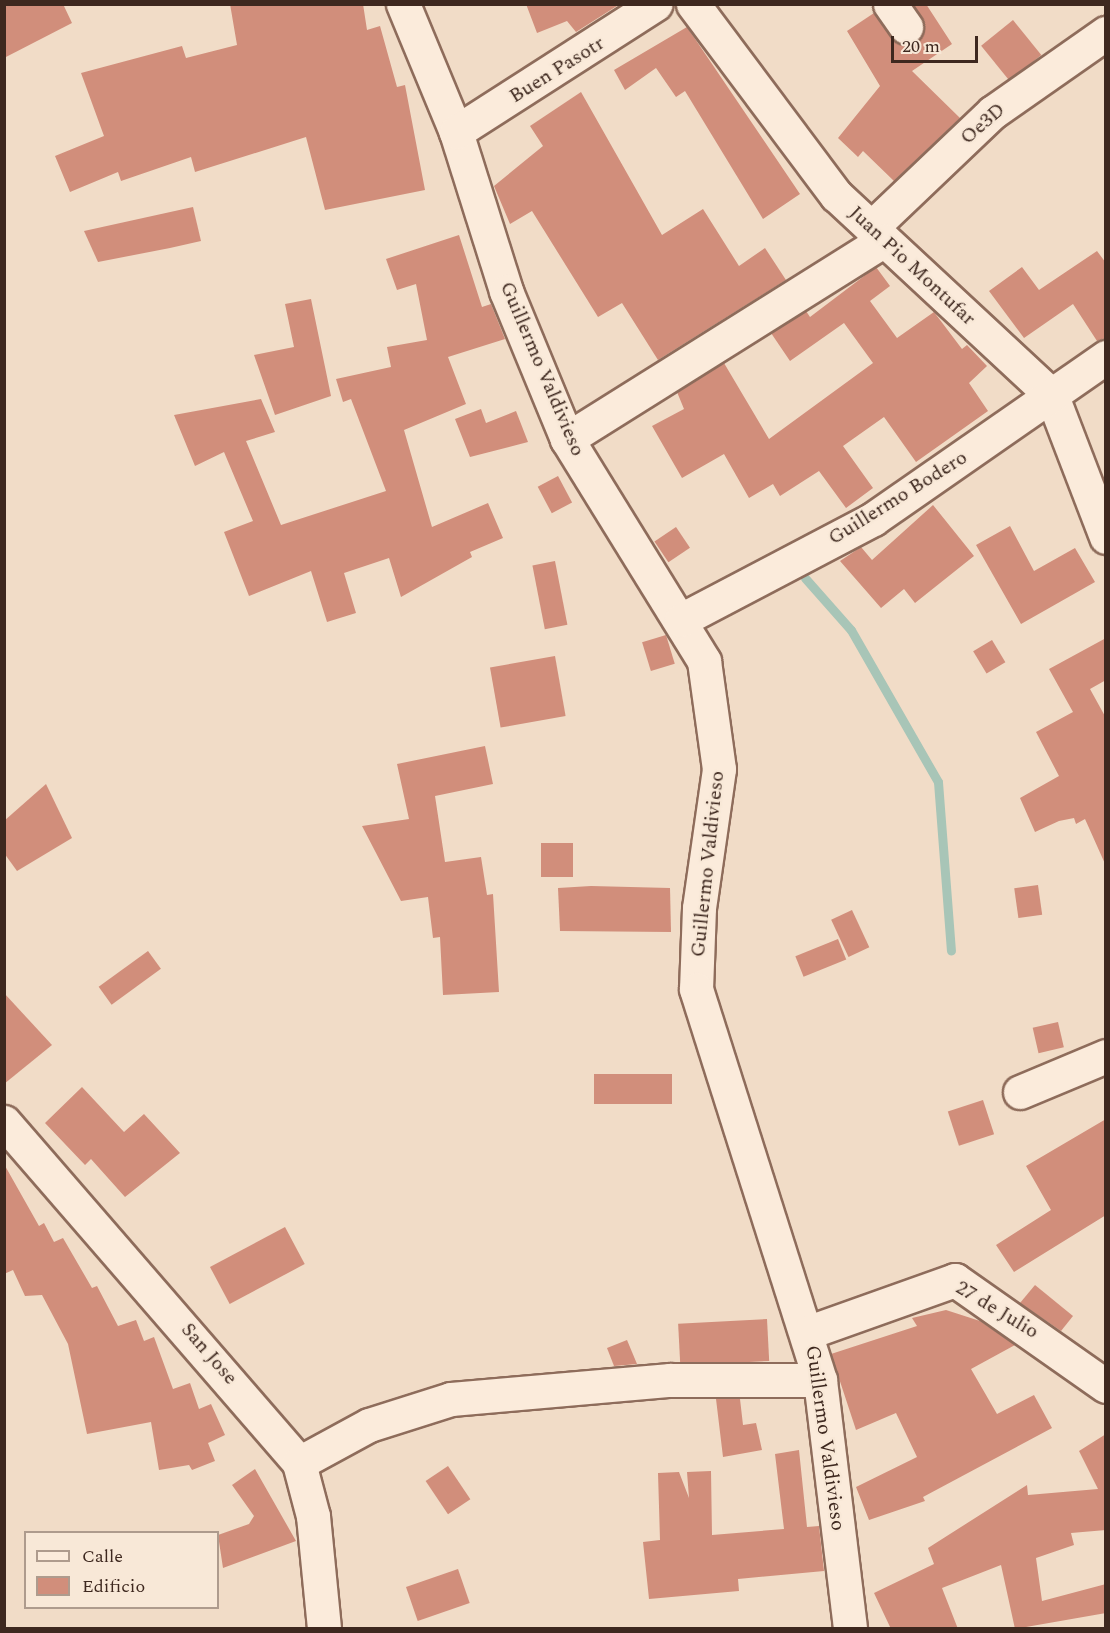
<!DOCTYPE html>
<html>
<head>
<meta charset="utf-8">
<style>
  body { margin:0 }
  #map { position:relative; width:1110px; height:1633px; overflow:hidden; background:#f1dcc7; font-family:Spectral,serif }
  div>[style] { position:absolute }
  .stream>* { height:9px; margin:-4.5px; padding:0 4.5px; transform-origin:4.5px; border-radius:4.5px; background:#a8c5b7 }
  .building>* { inset:0; background:#d18e7b; transform-origin:0 0 }
  .roads { filter:drop-shadow(2px 0 #8e6c5b) drop-shadow(-2px 0 #8e6c5b) drop-shadow(0 2px #8e6c5b) drop-shadow(0 -2px #8e6c5b) }
  .minor>* { height:33px; margin:-16.5px; padding:0 16.5px; transform-origin:16.5px; border-radius:16.5px; background:#fbebdb }
  span { translate:-50% -50%; white-space:nowrap; text-align:center; line-height:1.15; -webkit-text-stroke:4.5px #f8e8d7; paint-order:stroke }
  .street-label { font-size:20px; color:#3e281f }
  .frame { position:absolute; inset:0; border:6px solid #3e281f; pointer-events:none }
  .legend { position:absolute; left:24px; top:1531px; width:195px; height:78px; box-sizing:border-box; background:#f8e8d7; border:2px solid #ae9b8d; margin:0; padding:8px 10px; list-style:none; font-size:18px; color:#3e281f }
  .legend li { display:flex; align-items:center; gap:12px; height:30px }
  .legend b { width:30px; border:2px solid #ae9b8d }
  .scale { position:absolute; left:891px; top:36px; width:87px; height:27px; box-sizing:border-box; border:3px solid #3e281f; border-top:0; padding-left:8px; font-size:18px; line-height:21px; white-space:nowrap; color:#3e281f; -webkit-text-stroke:4px #f8e8d7; paint-order:stroke }
</style>
</head>
<body>
<div id="map">
  <div class="stream">
    <div style="left:805px;top:578px;width:69px;rotate:48.5deg"></div>
    <div style="left:851px;top:630px;width:175px;rotate:60.2deg"></div>
    <div style="left:938px;top:782px;width:169px;rotate:85.6deg"></div>
  </div>
  <div class="building">
    <div style="clip-path:polygon(4px 4px,63px 4px,72px 23px,4px 58px)"></div>
    <div style="clip-path:polygon(230px 4px,363px 4px,367px 30px,380px 26px,397px 87px,405px 85px,425px 190px,325px 210px,306px 137px,195px 172px,191px 157px,121px 181px,118px 172px,70px 192px,55px 156px,104px 136px,81px 73px,182px 46px,186px 58px,237px 45px)"></div>
    <div style="clip-path:polygon(526px 4px,620px 4px,576px 32px,567px 21px,537px 33px)"></div>
    <div style="clip-path:polygon(913px 4px,926px 4px,952px 44px,912px 71px,960px 118px,894px 181px,863px 151px,858px 157px,838px 138px,880px 86px,847px 31px,874px 13px,898px 44px,916px 43px,925px 26px)"></div>
    <div style="left:1013px;top:20px;width:45px;height:41px;rotate:51deg"></div>
    <div style="clip-path:polygon(687px 27px,800px 194px,763px 219px,685px 91px,676px 97px,656px 68px,625px 90px,614px 70px)"></div>
    <div style="clip-path:polygon(581px 92px,662px 235px,703px 209px,739px 266px,765px 248px,786px 280px,658px 360px,622px 303px,598px 317px,532px 211px,510px 224px,494px 186px,543px 146px,530px 126px)"></div>
    <div style="clip-path:polygon(193px 207px,201px 241px,170px 248px,98px 262px,84px 231px)"></div>
    <div style="clip-path:polygon(459px 235px,482px 307px,491px 304px,505px 339px,448px 357px,466px 404px,404px 430px,432px 527px,488px 503px,503px 538px,470px 552px,472px 557px,401px 597px,389px 558px,344px 573px,356px 613px,327px 622px,311px 571px,249px 596px,224px 532px,253px 521px,224px 452px,195px 466px,174px 415px,261px 399px,275px 432px,246px 441px,281px 525px,386px 491px,351px 399px,343px 402px,336px 379px,391px 367px,387px 347px,427px 340px,416px 284px,397px 290px,386px 259px)"></div>
    <div style="clip-path:polygon(1097px 251px,1106px 263px,1106px 338px,1097px 341px,1073px 304px,1024px 338px,989px 291px,1022px 267px,1039px 290px)"></div>
    <div style="clip-path:polygon(876px 267px,890px 286px,870px 301px,897px 338px,934px 312px,962px 349px,967px 345px,987px 366px,969px 383px,988px 411px,916px 462px,884px 417px,843px 446px,873px 488px,846px 508px,819px 471px,780px 496px,773px 484px,749px 498px,724px 454px,682px 478px,652px 426px,684px 409px,677px 392px,724px 363px,769px 439px,873px 363px,844px 323px,790px 361px,771px 333px,806px 311px,810px 317px)"></div>
    <div style="clip-path:polygon(311px 299px,331px 396px,275px 415px,254px 355px,294px 347px,285px 304px)"></div>
    <div style="clip-path:polygon(481px 409px,486px 423px,516px 411px,528px 442px,470px 457px,455px 419px)"></div>
    <div style="left:558px;top:476px;width:30px;height:23px;rotate:62deg"></div>
    <div style="clip-path:polygon(933px 505px,974px 556px,915px 603px,904px 589px,881px 608px,840px 561px,861px 547px,872px 560px)"></div>
    <div style="clip-path:polygon(1010px 526px,1034px 571px,1075px 548px,1095px 582px,1021px 624px,976px 545px)"></div>
    <div style="left:676px;top:527px;width:25px;height:26px;rotate:56deg"></div>
    <div style="left:555px;top:561px;width:65px;height:23px;rotate:79deg"></div>
    <div style="left:666px;top:635px;width:30px;height:25px;rotate:73deg"></div>
    <div style="clip-path:polygon(1106px 638px,1106px 680px,1090px 689px,1106px 718px,1106px 866px,1085px 819px,1076px 824px,1074px 818px,1059px 821px,1035px 832px,1020px 798px,1059px 776px,1036px 732px,1073px 712px,1049px 669px)"></div>
    <div style="left:992px;top:640px;width:26px;height:22px;rotate:59deg"></div>
    <div style="left:555px;top:656px;width:61px;height:66px;rotate:80deg"></div>
    <div style="clip-path:polygon(485px 746px,493px 784px,435px 796px,445px 862px,481px 857px,487px 895px,493px 894px,499px 992px,443px 995px,440px 937px,433px 938px,428px 897px,401px 901px,362px 826px,409px 819px,397px 764px)"></div>
    <div style="clip-path:polygon(46px 784px,72px 838px,17px 871px,4px 853px,4px 821px)"></div>
    <div style="left:541px;top:843px;width:32px;height:34px"></div>
    <div style="left:1038px;top:885px;width:30px;height:24px;rotate:82deg"></div>
    <div style="clip-path:polygon(591px 886px,670px 888px,671px 932px,560px 931px,558px 888px)"></div>
    <div style="left:852px;top:910px;width:41px;height:23px;rotate:65deg"></div>
    <div style="left:838px;top:939px;width:22px;height:46px;rotate:68deg"></div>
    <div style="left:148px;top:951px;width:22px;height:61px;rotate:54deg"></div>
    <div style="clip-path:polygon(4px 993px,52px 1045px,4px 1084px)"></div>
    <div style="left:1058px;top:1022px;width:26px;height:26px;rotate:77deg"></div>
    <div style="left:594px;top:1074px;width:78px;height:30px"></div>
    <div style="clip-path:polygon(82px 1087px,124px 1132px,144px 1114px,180px 1153px,125px 1197px,91px 1159px,85px 1165px,45px 1123px)"></div>
    <div style="left:983px;top:1100px;width:36px;height:37px;rotate:72deg"></div>
    <div style="clip-path:polygon(1106px 1119px,1106px 1215px,1014px 1272px,996px 1245px,1051px 1210px,1026px 1166px)"></div>
    <div style="clip-path:polygon(4px 1164px,39px 1226px,44px 1223px,54px 1242px,63px 1238px,92px 1288px,97px 1286px,118px 1326px,136px 1320px,144px 1341px,154px 1337px,173px 1389px,190px 1383px,199px 1409px,211px 1404px,225px 1435px,208px 1443px,215px 1461px,192px 1470px,189px 1465px,159px 1470px,151px 1422px,87px 1434px,68px 1344px,42px 1295px,25px 1296px,13px 1270px,4px 1274px)"></div>
    <div style="left:285px;top:1227px;width:42px;height:85px;rotate:62deg"></div>
    <div style="clip-path:polygon(1035px 1285px,1073px 1316px,1061px 1331px,1020px 1303px)"></div>
    <div style="clip-path:polygon(946px 1310px,980px 1321px,1015px 1345px,971px 1369px,997px 1414px,1034px 1395px,1052px 1428px,923px 1497px,925px 1501px,869px 1520px,856px 1487px,917px 1457px,896px 1413px,856px 1430px,831px 1354px,917px 1326px,912px 1318px)"></div>
    <div style="left:767px;top:1319px;width:42px;height:89px;rotate:87deg"></div>
    <div style="clip-path:polygon(627px 1340px,637px 1364px,614px 1366px,607px 1348px)"></div>
    <div style="clip-path:polygon(716px 1399px,740px 1399px,743px 1425px,756px 1423px,762px 1450px,723px 1457px)"></div>
    <div style="clip-path:polygon(1106px 1434px,1106px 1530px,1071px 1533px,1074px 1545px,1036px 1558px,1042px 1601px,1106px 1584px,1106px 1613px,1015px 1629px,1001px 1565px,942px 1588px,958px 1629px,891px 1629px,874px 1593px,934px 1564px,928px 1548px,1027px 1485px,1028px 1495px,1098px 1489px,1079px 1451px)"></div>
    <div style="clip-path:polygon(799px 1450px,807px 1527px,819px 1526px,824px 1571px,738px 1579px,739px 1591px,649px 1599px,643px 1542px,660px 1540px,658px 1473px,679px 1472px,689px 1498px,687px 1472px,711px 1471px,712px 1535px,784px 1529px,775px 1454px)"></div>
    <div style="left:448px;top:1466px;width:40px;height:27px;rotate:56deg"></div>
    <div style="clip-path:polygon(255px 1469px,296px 1541px,223px 1568px,218px 1535px,249px 1524px,254px 1516px,232px 1485px)"></div>
    <div style="left:458px;top:1569px;width:36px;height:55px;rotate:71deg"></div>
  </div>
  <div class="roads">
    <div class="minor">
      <div style="left:403px;top:4px;width:139px;rotate:67.5deg"></div>
      <div style="left:456px;top:132px;width:167px;rotate:72.5deg"></div>
      <div style="left:506px;top:291px;width:160px;rotate:67.6deg"></div>
      <div style="left:567px;top:439px;width:261px;rotate:58.3deg"></div>
      <div style="left:704px;top:661px;width:109px;rotate:82.1deg"></div>
      <div style="left:719px;top:769px;width:140px;rotate:98.2deg"></div>
      <div style="left:699px;top:908px;width:81px;rotate:92.1deg"></div>
      <div style="left:696px;top:989px;width:410px;rotate:72.4deg"></div>
      <div style="left:820px;top:1380px;width:250px;rotate:83.1deg"></div>
      <div style="left:693px;top:4px;width:239px;rotate:53.2deg"></div>
      <div style="left:836px;top:195px;width:295px;rotate:42.9deg"></div>
      <div style="left:1052px;top:396px;width:151px;rotate:69deg"></div>
      <div style="left:890px;top:4px;width:28px;rotate:55deg"></div>
      <div style="left:456px;top:132px;width:237px;rotate:-32.7deg"></div>
      <div style="left:871px;top:228px;width:168px;rotate:-43.6deg"></div>
      <div style="left:993px;top:112px;width:138px;rotate:-35deg"></div>
      <div style="left:567px;top:439px;width:374px;rotate:-32.1deg"></div>
      <div style="left:681px;top:620px;width:217px;rotate:-27.7deg"></div>
      <div style="left:873px;top:519px;width:284px;rotate:-34.8deg"></div>
      <div style="left:1020px;top:1092px;width:93px;rotate:-22.7deg"></div>
      <div style="left:4px;top:1122px;width:451px;rotate:49.1deg"></div>
      <div style="left:299px;top:1463px;width:55px;rotate:75.2deg"></div>
      <div style="left:313px;top:1516px;width:113px;rotate:84.4deg"></div>
      <div style="left:809px;top:1332px;width:155px;rotate:-19.6deg"></div>
      <div style="left:955px;top:1280px;width:184px;rotate:35.1deg"></div>
      <div style="left:299px;top:1463px;width:80px;rotate:-28.5deg"></div>
      <div style="left:369px;top:1425px;width:86px;rotate:-17.6deg"></div>
      <div style="left:451px;top:1399px;width:220px;rotate:-5deg"></div>
      <div style="left:670px;top:1380px;width:150px"></div>
    </div>
  </div>
  <div class="street-label">
    <span style="left:557px;top:70px;rotate:-32deg">Buen Pasotr</span>
    <span style="left:983px;top:124px;rotate:-41deg">Oe3D</span>
    <span style="left:912px;top:266px;rotate:43deg">Juan Pio Montufar</span>
    <span style="left:542px;top:369px;rotate:67deg">Guillermo Valdivieso</span>
    <span style="left:898px;top:498px;rotate:-32deg">Guillermo Bodero</span>
    <span style="left:708px;top:864px;rotate:-84deg">Guillermo Valdivieso</span>
    <span style="left:997px;top:1310px;rotate:31deg">27 de Julio</span>
    <span style="left:209px;top:1354px;rotate:49deg">San Jose</span>
    <span style="left:825px;top:1438px;rotate:82deg">Guillermo Valdivieso</span>
  </div>
  <div class="frame"></div>
  <ul class="legend">
  <li><b style="height:8px;background:#fbebdb"></b>Calle</li>
  <li><b style="height:16px;background:#d18e7b"></b>Edificio</li>
  </ul>
  <div class="scale">20 m</div>
</div>
</body>
</html>
